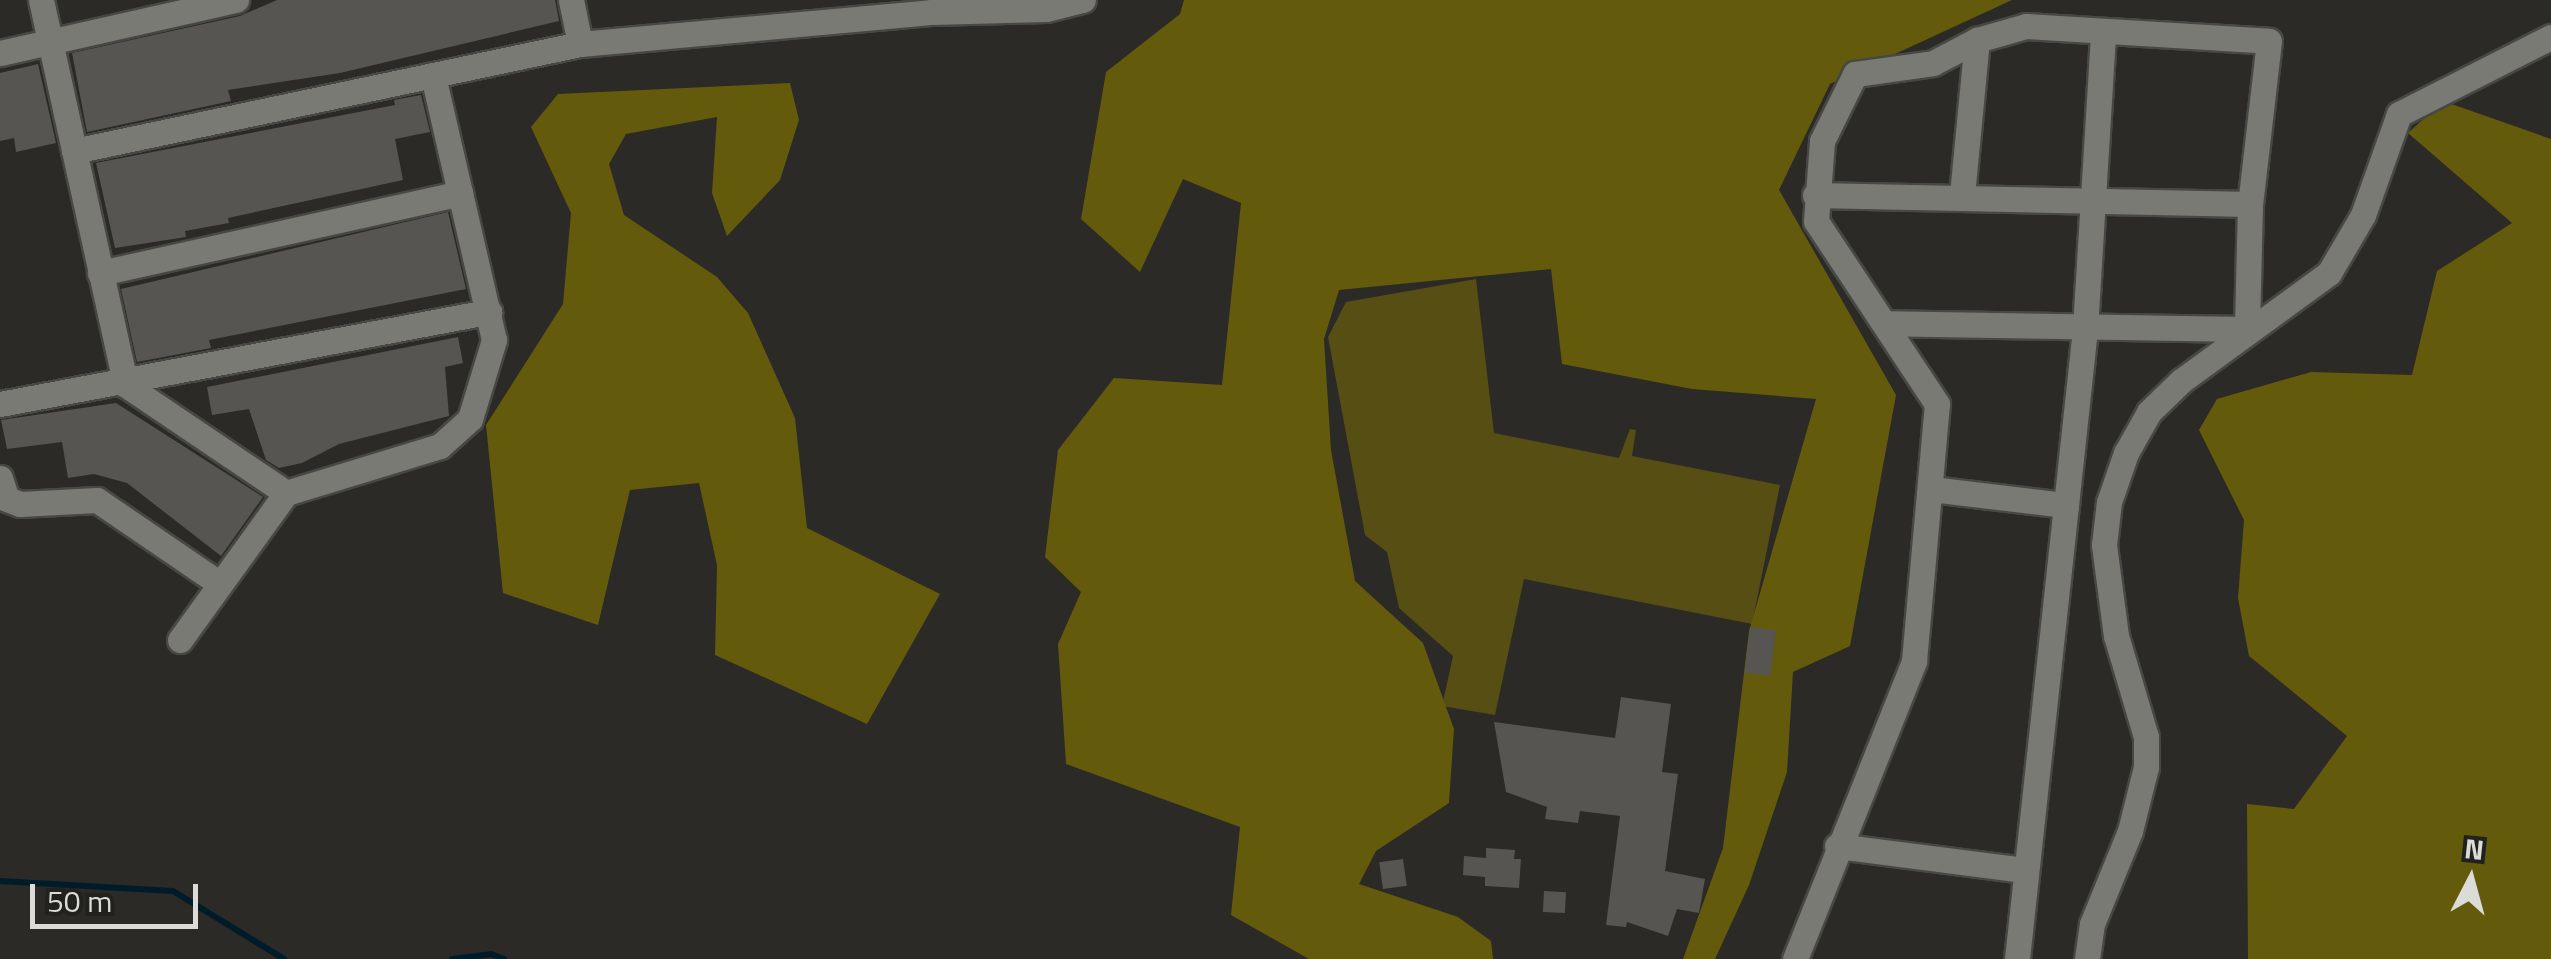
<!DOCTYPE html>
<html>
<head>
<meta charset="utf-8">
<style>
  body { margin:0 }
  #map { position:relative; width:2551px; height:959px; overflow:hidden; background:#2b2a26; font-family:"Titillium Web",sans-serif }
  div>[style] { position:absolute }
  .green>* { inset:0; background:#564e12 }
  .forest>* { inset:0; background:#645a0c }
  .stream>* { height:6px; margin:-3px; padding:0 3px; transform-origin:3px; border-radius:3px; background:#001c2b }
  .building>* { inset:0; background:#565551; transform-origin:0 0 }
  .roads { filter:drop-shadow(2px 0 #474743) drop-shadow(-2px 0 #474743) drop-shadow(0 2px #474743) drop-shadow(0 -2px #474743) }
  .minor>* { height:25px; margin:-12.5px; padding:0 12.5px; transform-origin:12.5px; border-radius:12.5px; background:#7a7a75 }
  span { translate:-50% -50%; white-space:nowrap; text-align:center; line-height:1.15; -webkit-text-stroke:8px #21211d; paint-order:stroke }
  .north { position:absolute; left:2421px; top:829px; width:100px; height:100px; -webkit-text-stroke:8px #21211d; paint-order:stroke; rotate:6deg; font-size:28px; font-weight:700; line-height:40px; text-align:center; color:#dbdbd8 }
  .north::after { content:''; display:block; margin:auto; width:35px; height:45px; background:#dbdbd8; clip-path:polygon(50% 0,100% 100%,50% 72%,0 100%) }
  .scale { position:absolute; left:30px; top:884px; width:168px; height:45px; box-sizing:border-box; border:5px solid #dbdbd8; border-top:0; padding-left:12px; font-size:30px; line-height:35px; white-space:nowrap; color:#dbdbd8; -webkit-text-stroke:8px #21211d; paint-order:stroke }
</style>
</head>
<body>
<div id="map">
  <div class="green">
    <div style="clip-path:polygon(1476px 279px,1494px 433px,1619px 458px,1630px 429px,1636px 430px,1632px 456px,1780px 485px,1752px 624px,1524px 579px,1495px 715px,1442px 706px,1453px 656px,1399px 608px,1387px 552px,1365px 535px,1328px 337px,1346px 302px)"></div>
  </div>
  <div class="forest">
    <div style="clip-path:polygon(1184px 0,2012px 0,1830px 84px,1779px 190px,1896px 395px,1850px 646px,1793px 672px,1787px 772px,1749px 885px,1715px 959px,1683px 959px,1723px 848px,1749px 631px,1816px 399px,1692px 389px,1562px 364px,1551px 269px,1339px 290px,1324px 339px,1331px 450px,1355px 581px,1423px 643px,1454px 729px,1449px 803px,1376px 851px,1359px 884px,1458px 917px,1491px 941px,1493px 959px,1309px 959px,1231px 915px,1240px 827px,1066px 764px,1058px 644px,1081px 592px,1045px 557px,1058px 450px,1114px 378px,1222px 385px,1241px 203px,1183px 179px,1140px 272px,1081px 219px,1106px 72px,1180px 14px)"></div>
    <div style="clip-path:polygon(790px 83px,799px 120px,780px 180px,727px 236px,712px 193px,717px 117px,626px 134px,609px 164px,624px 215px,717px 277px,748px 313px,795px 418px,807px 528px,940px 594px,867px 724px,715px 655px,717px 565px,699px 483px,630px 490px,598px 625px,503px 593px,486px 425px,563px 304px,571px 213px,531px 127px,558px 94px)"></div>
    <div style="clip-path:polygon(2443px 101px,2551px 139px,2551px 959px,2248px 959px,2247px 804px,2294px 809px,2347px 736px,2249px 656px,2238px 598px,2244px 520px,2199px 430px,2217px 399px,2311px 372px,2412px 375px,2437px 271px,2512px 223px,2408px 133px)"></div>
  </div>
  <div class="stream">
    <div style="left:0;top:881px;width:173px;rotate:3.3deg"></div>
    <div style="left:173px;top:891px;width:130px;rotate:31.5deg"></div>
    <div style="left:452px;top:959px;width:39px;rotate:-7deg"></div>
    <div style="left:491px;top:954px;width:14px;rotate:21deg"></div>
  </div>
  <div class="building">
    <div style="clip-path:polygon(277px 0,555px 0,559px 21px,340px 73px,228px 90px,231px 101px,87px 132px,72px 53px,240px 16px)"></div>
    <div style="clip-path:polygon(38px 64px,56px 143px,16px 152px,14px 138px,0 141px,0 73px)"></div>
    <div style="clip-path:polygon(421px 95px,430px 132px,395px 139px,403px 180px,228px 218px,229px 223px,185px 231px,186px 237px,115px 248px,96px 163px,395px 105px,394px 100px)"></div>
    <div style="clip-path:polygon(448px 212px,466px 289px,209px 340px,211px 348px,137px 362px,121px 289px)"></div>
    <div style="clip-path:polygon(458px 337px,463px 363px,445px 367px,449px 416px,339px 444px,302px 463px,279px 468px,266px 460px,249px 409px,212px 415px,207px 387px)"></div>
    <div style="clip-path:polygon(116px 403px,263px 497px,221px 556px,127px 483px,94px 474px,68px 478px,62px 442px,7px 449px,1px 420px)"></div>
    <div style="left:1750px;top:627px;width:26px;height:46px;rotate:7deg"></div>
    <div style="clip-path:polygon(1621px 697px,1671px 704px,1662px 772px,1678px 774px,1665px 871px,1705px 879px,1699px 913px,1677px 909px,1668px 936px,1627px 922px,1626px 927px,1606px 925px,1620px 816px,1580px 811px,1578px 823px,1545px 819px,1547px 807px,1506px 792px,1494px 722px,1615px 738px)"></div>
    <div style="clip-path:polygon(1486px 848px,1515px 850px,1514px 859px,1521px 859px,1519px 888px,1485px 886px,1485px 877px,1463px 875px,1464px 856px,1486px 858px)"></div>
    <div style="left:1403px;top:859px;width:27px;height:24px;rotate:82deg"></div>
    <div style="left:1544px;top:891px;width:22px;height:21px;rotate:3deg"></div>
  </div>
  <div class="roads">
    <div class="minor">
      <div style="left:41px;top:0;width:394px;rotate:77.6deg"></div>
      <div style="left:126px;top:385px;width:193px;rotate:34deg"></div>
      <div style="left:286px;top:493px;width:161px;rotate:-17deg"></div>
      <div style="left:440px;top:446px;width:40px;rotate:-42deg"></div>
      <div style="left:470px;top:419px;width:83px;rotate:-73.1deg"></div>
      <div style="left:494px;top:340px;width:272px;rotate:-103deg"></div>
      <div style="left:571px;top:0;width:45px;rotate:78.4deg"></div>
      <div style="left:0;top:53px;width:242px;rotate:-12.7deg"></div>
      <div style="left:74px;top:151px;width:517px;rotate:-11.94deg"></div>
      <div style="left:580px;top:44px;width:352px;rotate:-5.2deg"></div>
      <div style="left:931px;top:12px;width:115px;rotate:-1.5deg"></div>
      <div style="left:1046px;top:9px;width:38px;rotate:-14deg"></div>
      <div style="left:1815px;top:195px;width:435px;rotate:1.2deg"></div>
      <div style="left:1962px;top:195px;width:156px;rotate:-84.5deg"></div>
      <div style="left:100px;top:273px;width:369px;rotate:-12.5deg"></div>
      <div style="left:0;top:404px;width:498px;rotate:-10.7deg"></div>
      <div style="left:0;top:478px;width:22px;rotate:72deg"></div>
      <div style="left:7px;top:499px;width:14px;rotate:21deg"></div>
      <div style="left:20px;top:504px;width:77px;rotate:-3deg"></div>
      <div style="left:97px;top:500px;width:149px;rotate:34.3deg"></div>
      <div style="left:1931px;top:489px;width:136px;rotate:6.8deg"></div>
      <div style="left:180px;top:640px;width:181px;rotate:-54.2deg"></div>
      <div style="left:1837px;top:846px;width:190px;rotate:7.3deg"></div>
      <div style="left:1795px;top:959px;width:321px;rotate:-68.2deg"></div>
      <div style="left:1914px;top:661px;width:258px;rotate:-84.9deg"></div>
      <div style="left:1937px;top:404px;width:219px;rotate:-123.5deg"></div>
      <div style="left:1816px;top:221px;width:80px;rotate:-85.7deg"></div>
      <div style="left:1822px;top:141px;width:75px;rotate:-63.8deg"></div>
      <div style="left:1855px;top:74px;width:79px;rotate:-8deg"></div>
      <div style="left:1933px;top:63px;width:50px;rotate:-27.6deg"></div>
      <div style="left:1977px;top:40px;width:51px;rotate:-15.9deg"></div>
      <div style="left:2026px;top:26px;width:243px;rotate:3.5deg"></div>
      <div style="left:2269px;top:41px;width:164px;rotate:96.6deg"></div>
      <div style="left:2250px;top:204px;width:125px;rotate:91.4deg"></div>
      <div style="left:2247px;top:329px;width:363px;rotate:-179.1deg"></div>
      <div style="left:2017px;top:959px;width:634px;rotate:-83.84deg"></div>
      <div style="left:2085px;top:329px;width:295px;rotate:-86.5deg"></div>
      <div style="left:2087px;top:959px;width:35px;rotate:-82deg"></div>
      <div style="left:2092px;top:924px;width:100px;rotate:-67.8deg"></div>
      <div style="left:2130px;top:831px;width:66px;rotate:-76deg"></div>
      <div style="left:2146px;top:767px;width:30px;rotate:-90deg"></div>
      <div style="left:2146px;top:737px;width:105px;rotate:-106.5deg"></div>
      <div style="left:2116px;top:636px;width:92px;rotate:-97.5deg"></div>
      <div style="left:2104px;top:545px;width:43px;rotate:-83.4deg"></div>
      <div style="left:2109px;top:502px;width:52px;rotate:-70.9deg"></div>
      <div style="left:2126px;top:453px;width:47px;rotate:-60.7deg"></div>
      <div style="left:2149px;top:412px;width:45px;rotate:-44.1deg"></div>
      <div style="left:2181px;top:381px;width:183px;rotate:-36.1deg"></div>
      <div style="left:2329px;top:273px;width:67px;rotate:-59.6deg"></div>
      <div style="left:2363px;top:215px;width:107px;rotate:-70.4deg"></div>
      <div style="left:2399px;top:114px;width:170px;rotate:-26.9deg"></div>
    </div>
  </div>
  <div class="north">N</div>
  <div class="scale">50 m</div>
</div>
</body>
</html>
